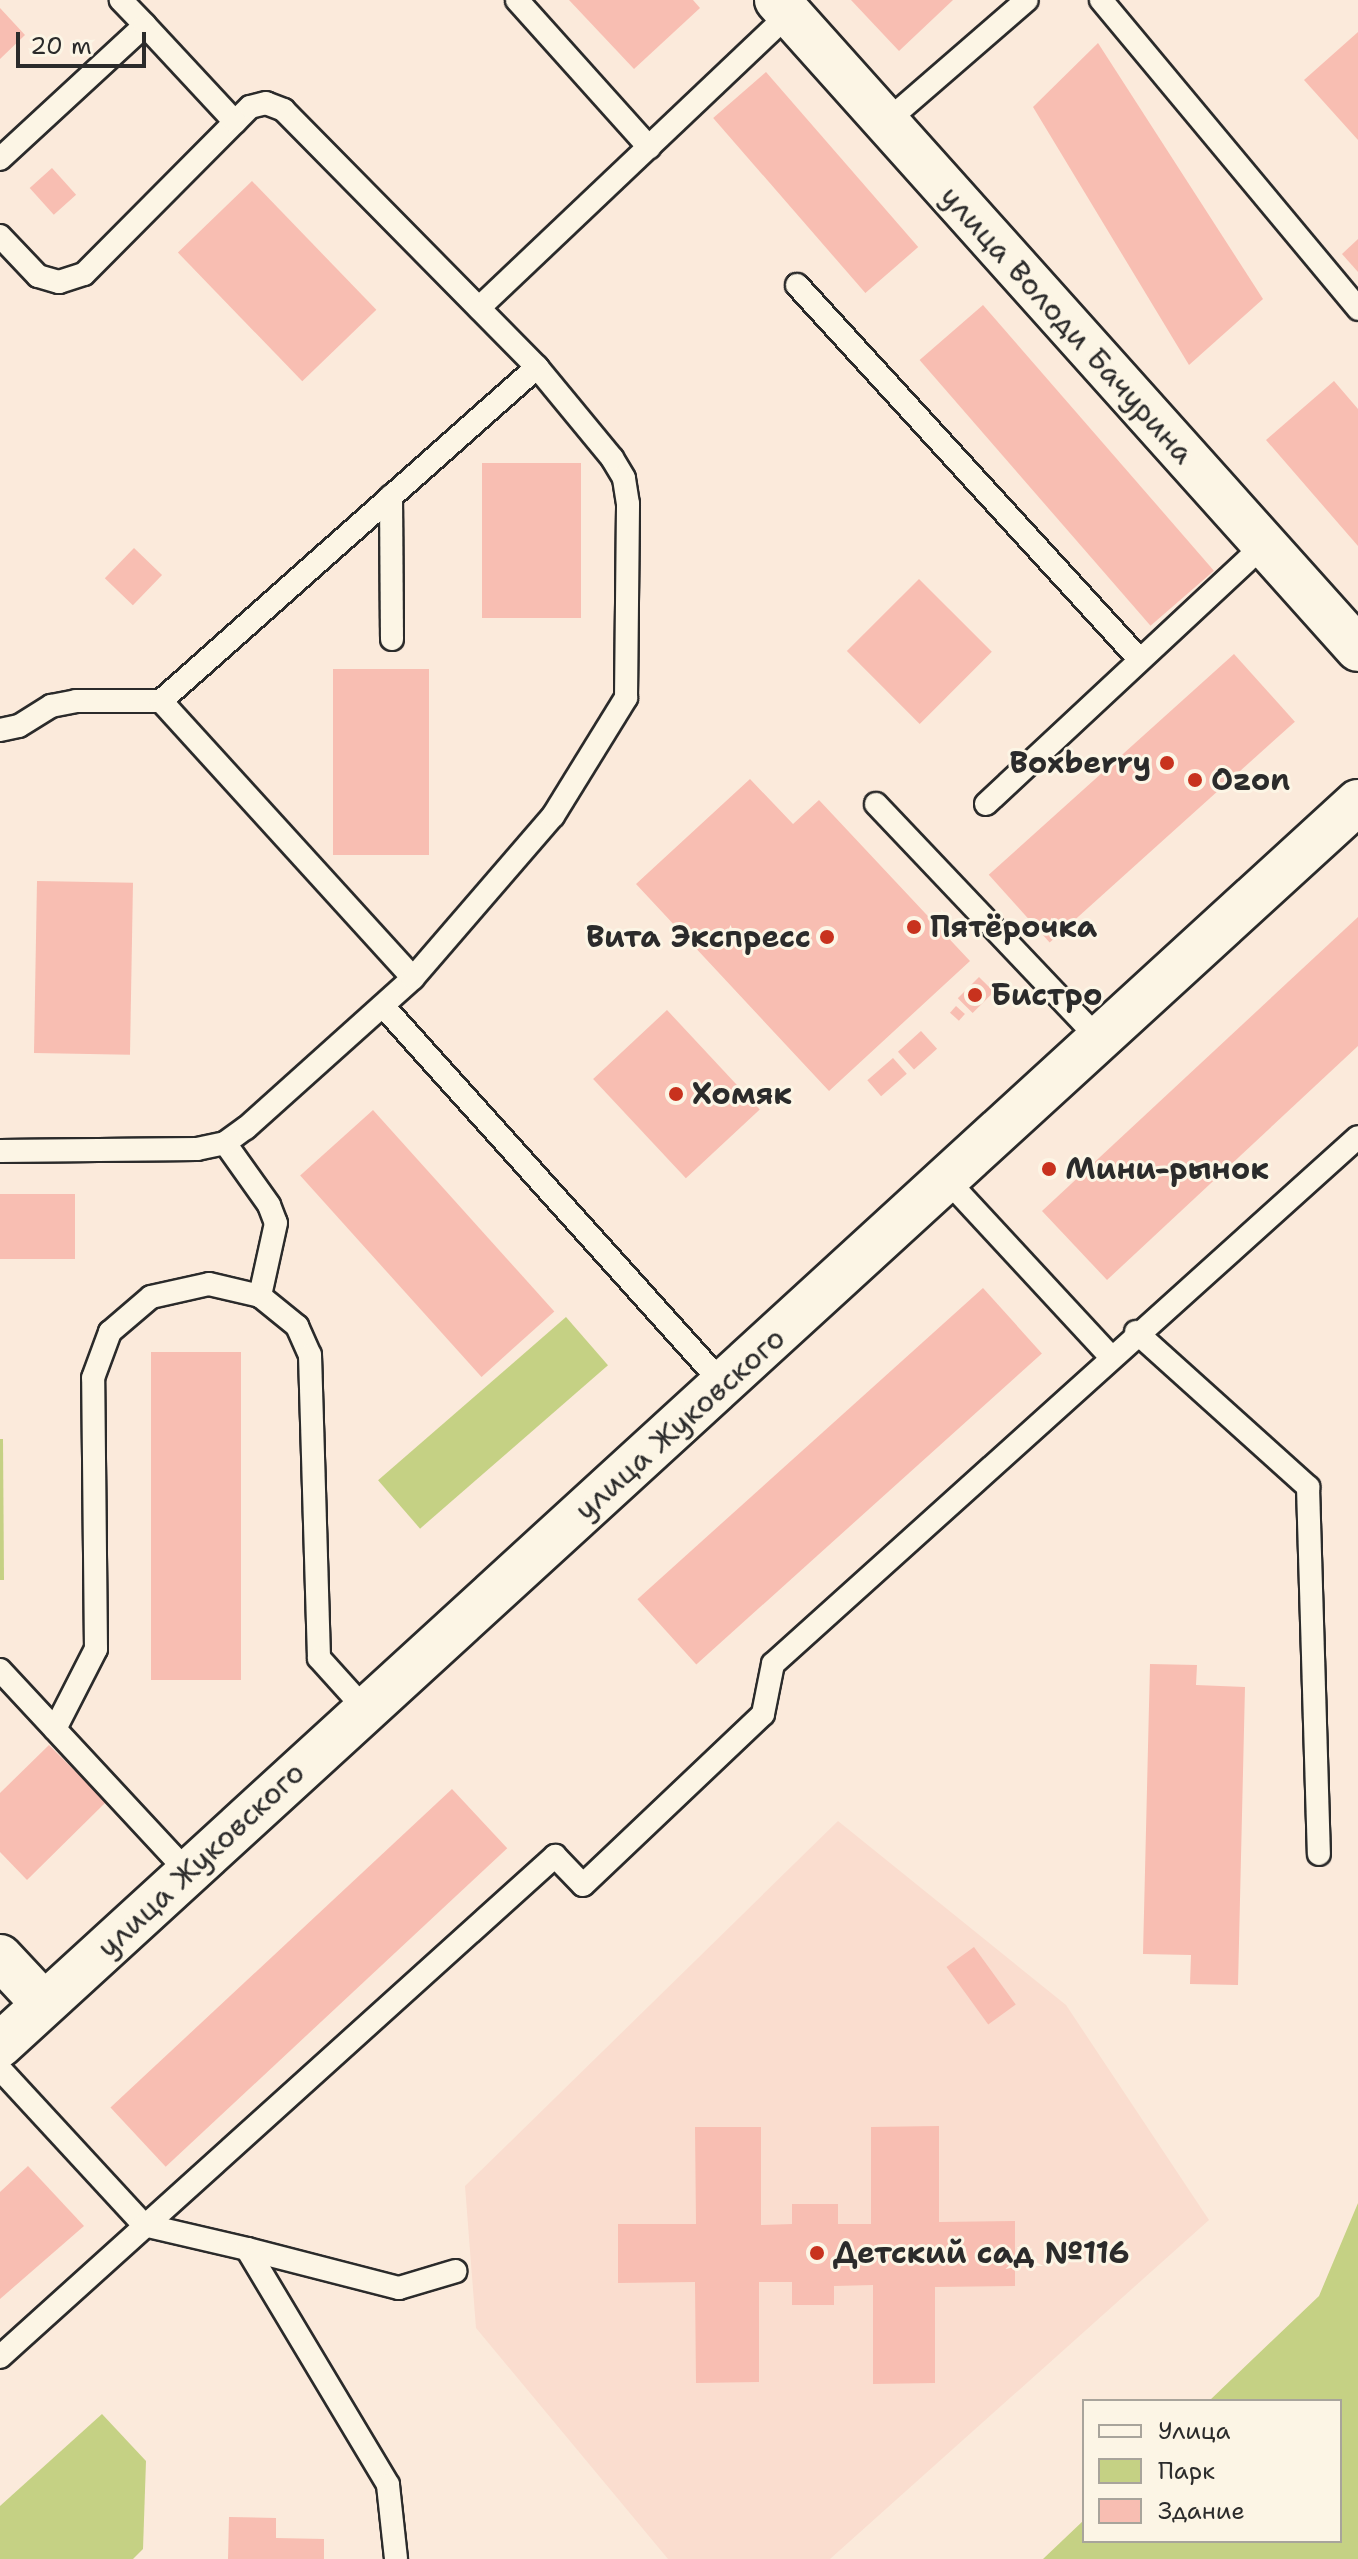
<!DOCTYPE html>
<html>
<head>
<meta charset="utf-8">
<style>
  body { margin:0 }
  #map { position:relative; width:1358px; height:2559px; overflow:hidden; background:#fbeadb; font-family:"Shantell Sans",sans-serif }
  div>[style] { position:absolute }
  .built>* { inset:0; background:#faddcf }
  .green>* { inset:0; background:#c5d184; transform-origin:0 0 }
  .building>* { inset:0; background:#f8beb2; transform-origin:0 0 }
  .roads { filter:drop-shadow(2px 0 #2b2b2b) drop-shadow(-2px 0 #2b2b2b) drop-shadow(0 2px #2b2b2b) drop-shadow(0 -2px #2b2b2b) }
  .service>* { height:22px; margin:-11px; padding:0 11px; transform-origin:11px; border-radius:11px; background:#fcf5e5 }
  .minor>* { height:44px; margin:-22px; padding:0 22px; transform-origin:22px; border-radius:22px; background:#fcf5e5 }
  .dots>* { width:22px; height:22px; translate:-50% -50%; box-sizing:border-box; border:4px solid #fcf5e5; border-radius:50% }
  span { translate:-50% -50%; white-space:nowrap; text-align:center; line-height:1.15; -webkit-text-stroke:6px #fcf5e5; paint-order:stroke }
  .street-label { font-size:30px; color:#2b2b2b }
  .poi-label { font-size:30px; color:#2b2b2b; font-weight:700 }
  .right { translate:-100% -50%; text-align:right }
  .left { translate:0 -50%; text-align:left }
  .legend { position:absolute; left:1082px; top:2399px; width:260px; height:144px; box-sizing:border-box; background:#fcf5e5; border:2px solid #a8a49b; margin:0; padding:10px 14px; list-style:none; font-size:24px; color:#2b2b2b }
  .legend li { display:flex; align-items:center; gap:16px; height:40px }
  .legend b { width:40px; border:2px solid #a8a49b }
  .scale { position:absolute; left:16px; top:32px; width:130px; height:36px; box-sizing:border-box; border:4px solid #2b2b2b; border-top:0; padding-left:10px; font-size:24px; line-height:28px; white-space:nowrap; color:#2b2b2b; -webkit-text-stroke:6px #fcf5e5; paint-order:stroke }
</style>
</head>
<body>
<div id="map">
  <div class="built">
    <div style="clip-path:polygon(838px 1821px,1066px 2005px,1209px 2220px,830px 2559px,668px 2559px,476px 2328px,465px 2186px)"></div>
  </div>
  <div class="green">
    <div style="left:566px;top:1317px;width:64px;height:249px;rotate:49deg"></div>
    <div style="clip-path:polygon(0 1439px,3px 1439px,4px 1580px,0 1580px)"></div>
    <div style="clip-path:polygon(1358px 2203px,1358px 2559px,1043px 2559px,1084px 2520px,1084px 2541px,1340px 2541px,1340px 2401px,1209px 2401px,1319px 2296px)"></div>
    <div style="clip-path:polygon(102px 2414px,146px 2461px,143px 2549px,133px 2559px,0 2559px,0 2506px)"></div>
  </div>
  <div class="building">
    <div style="clip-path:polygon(569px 0,693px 0,700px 8px,634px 69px)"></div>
    <div style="clip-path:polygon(851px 0,953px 0,899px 51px)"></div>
    <div style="clip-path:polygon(0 8px,25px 35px,0 59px)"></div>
    <div style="clip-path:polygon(1358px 32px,1358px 140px,1304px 80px)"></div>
    <div style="clip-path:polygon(1098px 43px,1263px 299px,1189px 365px,1033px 107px)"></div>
    <div style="left:766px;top:72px;width:232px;height:70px;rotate:49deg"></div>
    <div style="left:52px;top:168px;width:36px;height:30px;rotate:48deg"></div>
    <div style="left:252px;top:181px;width:179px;height:103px;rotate:46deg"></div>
    <div style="clip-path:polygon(1358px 239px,1358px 272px,1342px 254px)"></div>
    <div style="left:983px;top:305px;width:352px;height:84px;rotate:49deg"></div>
    <div style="clip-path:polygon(1334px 381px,1358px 409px,1358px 546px,1266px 440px)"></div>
    <div style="left:581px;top:463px;width:155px;height:99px;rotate:90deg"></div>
    <div style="left:134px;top:548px;width:39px;height:42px;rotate:44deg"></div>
    <div style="left:919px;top:579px;width:103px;height:102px;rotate:45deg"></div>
    <div style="left:1234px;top:654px;width:91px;height:330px;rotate:48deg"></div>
    <div style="left:333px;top:669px;width:96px;height:186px"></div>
    <div style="clip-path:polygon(750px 779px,793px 824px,819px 800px,970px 961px,829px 1091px,636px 884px)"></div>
    <div style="left:37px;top:881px;width:96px;height:172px;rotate:1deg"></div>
    <div style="clip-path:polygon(1358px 917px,1358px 1046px,1107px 1280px,1042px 1211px)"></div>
    <div style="left:979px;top:977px;width:21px;height:30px;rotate:45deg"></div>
    <div style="left:956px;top:1006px;width:12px;height:9px;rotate:42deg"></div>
    <div style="left:667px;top:1010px;width:136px;height:101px;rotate:47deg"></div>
    <div style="left:921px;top:1031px;width:24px;height:31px;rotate:48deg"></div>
    <div style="left:893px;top:1058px;width:21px;height:34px;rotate:49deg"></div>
    <div style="left:373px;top:1110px;width:271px;height:98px;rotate:48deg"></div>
    <div style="left:75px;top:1194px;width:65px;height:75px;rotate:90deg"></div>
    <div style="left:983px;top:1288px;width:88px;height:465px;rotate:48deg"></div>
    <div style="left:241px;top:1352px;width:328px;height:90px;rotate:90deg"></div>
    <div style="clip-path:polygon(1150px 1664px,1197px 1665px,1196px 1685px,1245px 1687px,1238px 1985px,1190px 1984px,1191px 1955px,1143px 1954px)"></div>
    <div style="clip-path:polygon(49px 1745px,106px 1802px,27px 1880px,0 1852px,0 1793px)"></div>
    <div style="left:452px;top:1789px;width:81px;height:467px;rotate:47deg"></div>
    <div style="left:974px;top:1947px;width:71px;height:34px;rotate:54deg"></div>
    <div style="clip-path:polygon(939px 2126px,939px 2222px,1015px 2221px,1015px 2286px,935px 2287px,935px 2383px,873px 2384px,873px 2285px,834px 2286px,834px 2305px,792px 2305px,792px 2282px,759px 2282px,759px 2382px,696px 2383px,695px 2282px,618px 2283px,618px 2224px,696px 2224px,695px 2127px,761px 2127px,761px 2225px,792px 2224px,792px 2204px,838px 2204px,838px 2224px,871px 2224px,871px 2127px)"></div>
    <div style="clip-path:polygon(28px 2166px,84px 2226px,0 2299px,0 2192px)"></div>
    <div style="clip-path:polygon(229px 2517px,276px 2518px,276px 2538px,324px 2539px,324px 2559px,228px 2559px)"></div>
  </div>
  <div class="roads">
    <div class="service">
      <div style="left:517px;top:0;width:198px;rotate:48.1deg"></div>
      <div style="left:1101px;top:0;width:402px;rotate:50.2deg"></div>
      <div style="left:886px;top:122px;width:186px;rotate:-40.9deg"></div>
      <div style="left:0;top:159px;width:197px;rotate:-42.7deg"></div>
      <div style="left:145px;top:25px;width:35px;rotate:-134deg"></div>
      <div style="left:0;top:236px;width:55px;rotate:46.5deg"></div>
      <div style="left:38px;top:276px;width:22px;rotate:16deg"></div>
      <div style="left:59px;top:282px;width:26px;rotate:-18deg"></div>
      <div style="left:84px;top:274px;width:214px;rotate:-45.2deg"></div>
      <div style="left:797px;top:285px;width:508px;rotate:47.55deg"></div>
      <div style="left:479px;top:308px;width:427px;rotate:-43.5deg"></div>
      <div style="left:391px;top:496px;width:143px;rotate:89.6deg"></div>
      <div style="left:161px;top:701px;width:374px;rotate:47.7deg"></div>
      <div style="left:0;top:730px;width:19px;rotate:-12deg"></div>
      <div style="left:19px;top:726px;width:38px;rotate:-32deg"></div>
      <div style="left:51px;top:706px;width:25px;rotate:-11deg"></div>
      <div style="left:76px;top:701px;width:85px"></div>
      <div style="left:161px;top:701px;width:503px;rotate:-41.61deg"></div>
      <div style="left:876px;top:804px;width:325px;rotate:46.5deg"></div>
      <div style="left:986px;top:804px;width:380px;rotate:-43deg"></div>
      <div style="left:384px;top:1007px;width:507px;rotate:48.04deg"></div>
      <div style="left:225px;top:1143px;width:76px;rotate:54.6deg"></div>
      <div style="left:269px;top:1205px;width:19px;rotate:69deg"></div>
      <div style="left:276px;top:1223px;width:75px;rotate:102.4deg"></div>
      <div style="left:0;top:1151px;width:197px;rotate:-0.6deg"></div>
      <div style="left:197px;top:1149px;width:29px;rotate:-12deg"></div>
      <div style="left:225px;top:1143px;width:26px;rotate:-36deg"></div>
      <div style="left:246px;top:1128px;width:224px;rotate:-41.9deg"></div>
      <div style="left:413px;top:978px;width:214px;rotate:-49.2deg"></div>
      <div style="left:553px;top:816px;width:139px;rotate:-58.3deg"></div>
      <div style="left:626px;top:698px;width:194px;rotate:-89.4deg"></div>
      <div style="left:628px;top:504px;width:26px;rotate:-99deg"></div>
      <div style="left:624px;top:478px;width:23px;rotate:-121deg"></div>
      <div style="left:612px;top:458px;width:118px;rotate:-129.5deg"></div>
      <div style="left:537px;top:367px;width:361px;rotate:-134.6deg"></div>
      <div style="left:284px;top:110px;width:19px;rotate:-159deg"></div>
      <div style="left:266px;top:103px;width:16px;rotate:166deg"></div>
      <div style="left:250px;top:107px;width:21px;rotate:135deg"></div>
      <div style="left:235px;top:122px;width:132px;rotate:-132.9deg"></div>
      <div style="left:948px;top:1181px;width:238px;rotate:47.2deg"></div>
      <div style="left:1136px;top:1332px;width:232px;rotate:42deg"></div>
      <div style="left:1308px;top:1487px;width:367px;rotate:88.3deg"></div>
      <div style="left:0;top:1670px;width:276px;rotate:47.1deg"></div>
      <div style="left:55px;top:1729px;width:90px;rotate:-62.9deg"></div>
      <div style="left:96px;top:1649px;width:271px;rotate:-90.6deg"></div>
      <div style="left:93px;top:1378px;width:49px;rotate:-69.7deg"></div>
      <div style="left:110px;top:1332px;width:54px;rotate:-40.5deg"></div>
      <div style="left:151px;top:1297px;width:59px;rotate:-12.6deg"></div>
      <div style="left:209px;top:1284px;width:52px;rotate:13.2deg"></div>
      <div style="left:260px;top:1296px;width:48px;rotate:39deg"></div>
      <div style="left:297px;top:1326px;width:32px;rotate:66deg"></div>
      <div style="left:310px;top:1355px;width:303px;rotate:88.3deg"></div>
      <div style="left:319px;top:1658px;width:69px;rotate:48deg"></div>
      <div style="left:0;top:2069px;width:212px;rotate:47.3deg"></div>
      <div style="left:144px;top:2225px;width:106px;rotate:13.1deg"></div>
      <div style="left:247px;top:2249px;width:275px;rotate:59.1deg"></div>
      <div style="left:388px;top:2485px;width:74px;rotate:83.8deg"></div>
      <div style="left:247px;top:2249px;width:157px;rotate:14.4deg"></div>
      <div style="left:399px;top:2288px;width:59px;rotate:-16.6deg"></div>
      <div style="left:0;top:2357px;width:748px;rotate:-42.07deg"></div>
      <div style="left:555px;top:1856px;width:40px;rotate:46deg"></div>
      <div style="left:583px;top:1885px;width:248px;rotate:-43.5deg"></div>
      <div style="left:763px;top:1714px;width:51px;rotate:-78.7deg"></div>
      <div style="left:773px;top:1664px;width:787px;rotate:-42.01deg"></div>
    </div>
    <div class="minor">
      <div style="left:777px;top:0;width:871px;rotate:48.16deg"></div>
      <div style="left:0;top:1957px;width:64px;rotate:46.9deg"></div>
      <div style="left:0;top:2045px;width:1841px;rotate:-42.47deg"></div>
    </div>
  </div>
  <div class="dots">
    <div style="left:1167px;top:763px;background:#c8321e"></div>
    <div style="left:1195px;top:780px;background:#c8321e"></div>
    <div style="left:914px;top:927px;background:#c8321e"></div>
    <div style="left:827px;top:937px;background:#c8321e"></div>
    <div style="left:975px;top:995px;background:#c8321e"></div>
    <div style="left:676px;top:1094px;background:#c8321e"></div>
    <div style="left:1049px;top:1169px;background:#c8321e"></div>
    <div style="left:817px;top:2253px;background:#c8321e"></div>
  </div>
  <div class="street-label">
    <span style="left:1067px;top:325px;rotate:48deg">улица Володи Бачурина</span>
    <span style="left:680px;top:1424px;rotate:-42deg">улица Жуковского</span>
    <span style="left:201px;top:1860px;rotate:-43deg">улица Жуковского</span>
  </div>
  <div class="poi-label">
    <span class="right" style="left:1151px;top:763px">Boxberry</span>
    <span class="left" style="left:1211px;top:780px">Ozon</span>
    <span class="left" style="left:930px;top:927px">Пятёрочка</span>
    <span class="right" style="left:811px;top:937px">Вита Экспресс</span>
    <span class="left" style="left:991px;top:995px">Бистро</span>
    <span class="left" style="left:692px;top:1094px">Хомяк</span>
    <span class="left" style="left:1065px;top:1169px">Мини-рынок</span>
    <span class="left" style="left:833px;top:2253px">Детский сад №116</span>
  </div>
  <ul class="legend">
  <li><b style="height:10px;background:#fcf5e5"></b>Улица</li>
  <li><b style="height:22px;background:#c5d184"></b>Парк</li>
  <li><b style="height:22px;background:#f8beb2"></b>Здание</li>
  </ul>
  <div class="scale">20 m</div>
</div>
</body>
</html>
